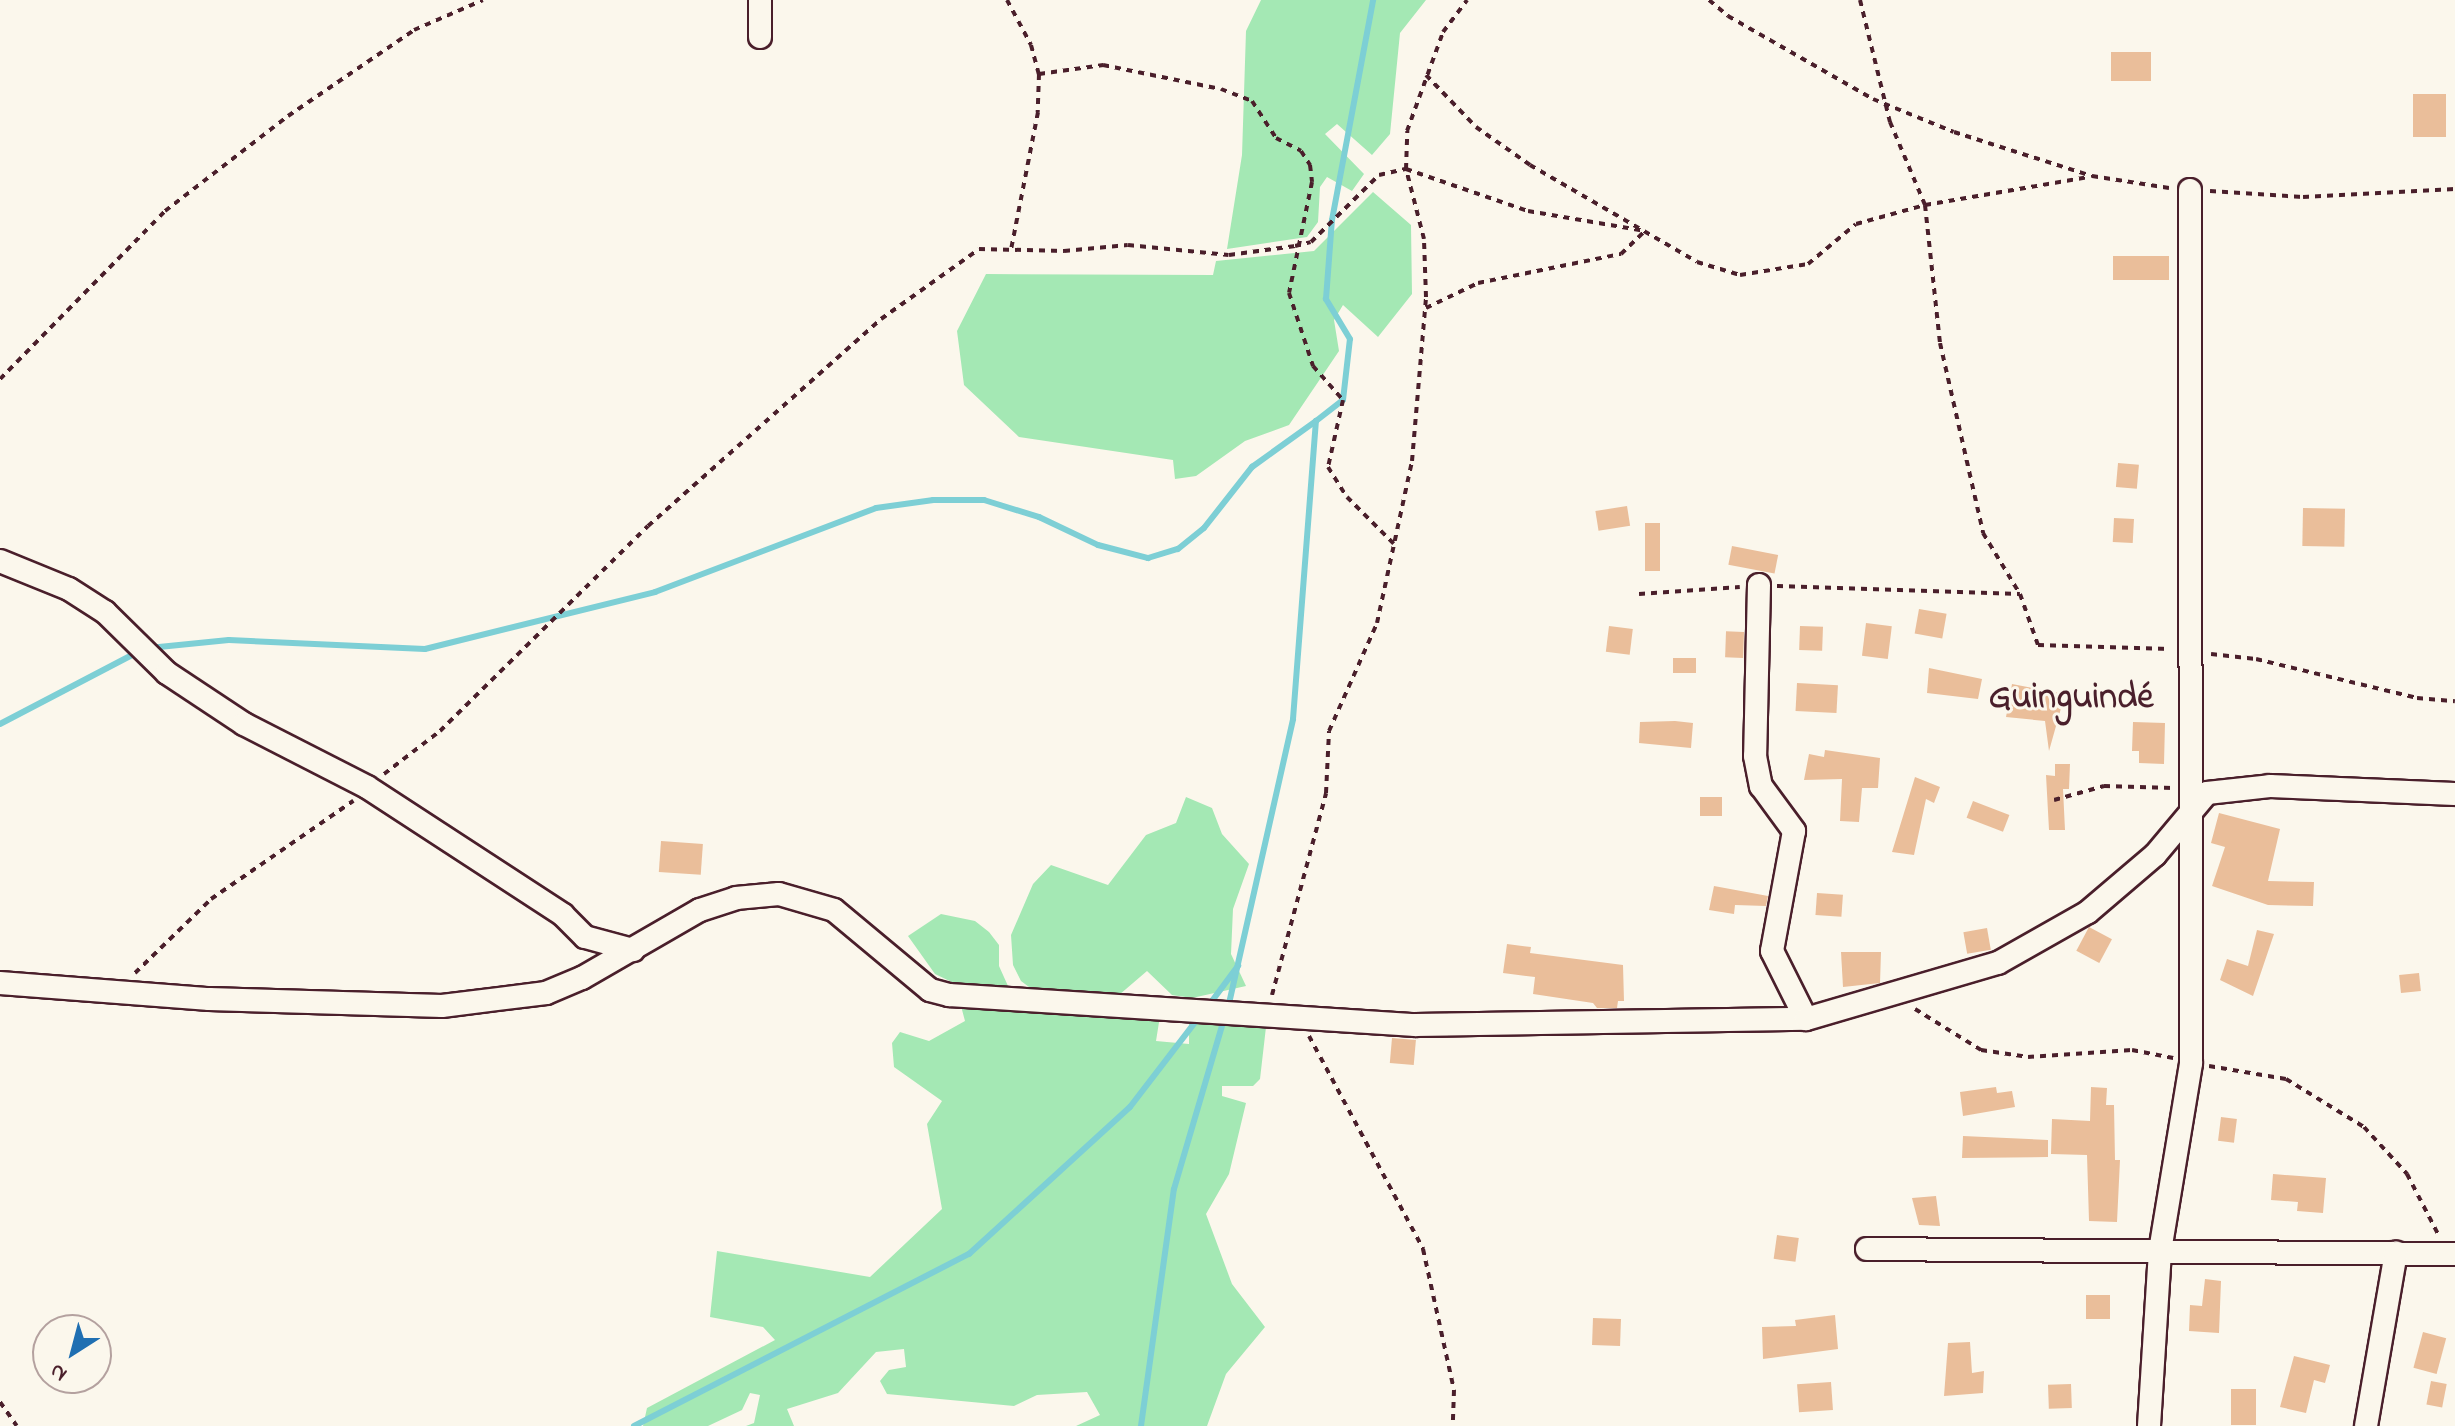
<!DOCTYPE html>
<html>
<head>
<meta charset="utf-8">
<style>
  body { margin:0 }
  #map { position:relative; width:2455px; height:1426px; overflow:hidden; background:#fbf7ec; font-family:"Indie Flower",sans-serif }
  div>[style] { position:absolute }
  .green>* { inset:0; background:#a4e8b4 }
  .stream>* { height:6px; margin:-3px; padding:0 3px; transform-origin:3px; border-radius:3px; background:#7dcfd5 }
  .building>* { inset:0; background:#eabe9a; transform-origin:0 0 }
  .path>* { height:4px; margin-top:-2px; transform-origin:0; background:repeating-linear-gradient(90deg,#4a1f2b 0 6px,transparent 0 12px) }
  .roads { filter:drop-shadow(2px 0 #4a1f2b) drop-shadow(-2px 0 #4a1f2b) drop-shadow(0 2px #4a1f2b) drop-shadow(0 -2px #4a1f2b) }
  .minor>* { height:22px; margin:-11px; padding:0 11px; transform-origin:11px; border-radius:11px; background:#fbf7ec }
  span { translate:-50% -50%; white-space:nowrap; text-align:center; line-height:1.15; -webkit-text-stroke:6px #fbf7ec; paint-order:stroke }
  .quarter-label { font-size:36px; color:#4a1f2b; font-weight:700 }
  .north { position:absolute; left:32px; top:1314px; width:80px; height:80px; box-sizing:border-box; background:#fbf7ec; border:2px solid #b4a19f; border-radius:50%; rotate:216deg; font-size:22px; font-weight:700; line-height:32px; text-align:center; color:#4a1f2b }
  .north::after { content:''; display:block; margin:auto; width:28px; height:36px; background:#1f6fb2; clip-path:polygon(50% 0,100% 100%,50% 72%,0 100%) }
</style>
</head>
<body>
<div id="map">
  <div class="green">
    <div style="clip-path:polygon(1261px 0,1426px 0,1400px 33px,1390px 134px,1372px 155px,1337px 124px,1325px 134px,1364px 174px,1352px 191px,1327px 177px,1320px 187px,1318px 222px,1307px 237px,1227px 249px,1242px 155px,1246px 31px)"></div>
    <div style="clip-path:polygon(1373px 192px,1411px 225px,1412px 294px,1378px 337px,1343px 305px,1334px 320px,1339px 351px,1289px 425px,1245px 441px,1196px 476px,1175px 479px,1173px 460px,1019px 437px,964px 385px,957px 331px,986px 274px,1213px 275px,1216px 261px,1314px 251px)"></div>
    <div style="clip-path:polygon(1186px 797px,1212px 808px,1222px 834px,1249px 864px,1233px 909px,1231px 954px,1246px 986px,1192px 998px,1172px 995px,1147px 971px,1119px 995px,1033px 990px,1021px 981px,1013px 965px,1011px 935px,1033px 884px,1051px 865px,1108px 885px,1146px 835px,1176px 823px)"></div>
    <div style="clip-path:polygon(941px 914px,975px 921px,989px 932px,999px 945px,999px 966px,1008px 986px,958px 985px,935px 974px,908px 936px)"></div>
    <div style="clip-path:polygon(961px 1006px,1160px 1016px,1156px 1041px,1189px 1044px,1189px 1019px,1266px 1027px,1260px 1079px,1253px 1086px,1222px 1086px,1222px 1096px,1246px 1103px,1229px 1174px,1206px 1214px,1232px 1284px,1265px 1327px,1226px 1374px,1207px 1426px,1076px 1426px,1100px 1415px,1087px 1392px,1037px 1395px,1014px 1406px,887px 1394px,880px 1381px,889px 1370px,906px 1367px,904px 1349px,876px 1352px,838px 1393px,787px 1409px,794px 1426px,746px 1426px,754px 1423px,760px 1395px,750px 1393px,742px 1410px,708px 1426px,643px 1426px,647px 1408px,775px 1340px,763px 1327px,710px 1317px,717px 1251px,870px 1277px,942px 1209px,927px 1124px,942px 1101px,894px 1067px,892px 1043px,900px 1032px,929px 1041px,965px 1021px)"></div>
  </div>
  <div class="stream">
    <div style="left:149px;top:648px;width:80px;rotate:-5.7deg"></div>
    <div style="left:229px;top:640px;width:196px;rotate:2.6deg"></div>
    <div style="left:425px;top:649px;width:237px;rotate:-13.9deg"></div>
    <div style="left:655px;top:592px;width:236px;rotate:-20.8deg"></div>
    <div style="left:876px;top:508px;width:58px;rotate:-8deg"></div>
    <div style="left:933px;top:500px;width:51px"></div>
    <div style="left:984px;top:500px;width:58px;rotate:17.2deg"></div>
    <div style="left:1039px;top:517px;width:65px;rotate:25.4deg"></div>
    <div style="left:1098px;top:545px;width:52px;rotate:14.6deg"></div>
    <div style="left:1148px;top:558px;width:31px;rotate:-17deg"></div>
    <div style="left:1178px;top:549px;width:33px;rotate:-39deg"></div>
    <div style="left:1204px;top:528px;width:78px;rotate:-51.8deg"></div>
    <div style="left:1252px;top:467px;width:79px;rotate:-35.7deg"></div>
    <div style="left:0;top:724px;width:156px;rotate:-27.6deg"></div>
    <div style="left:1209px;top:1005px;width:49px;rotate:-53.4deg"></div>
    <div style="left:1228px;top:1008px;width:296px;rotate:-77.3deg"></div>
    <div style="left:1293px;top:719px;width:299px;rotate:-85.6deg"></div>
    <div style="left:1316px;top:421px;width:34px;rotate:-38deg"></div>
    <div style="left:1343px;top:400px;width:61px;rotate:-83.5deg"></div>
    <div style="left:1350px;top:339px;width:47px;rotate:-121deg"></div>
    <div style="left:1326px;top:299px;width:79px;rotate:-85.7deg"></div>
    <div style="left:1332px;top:220px;width:224px;rotate:-79.4deg"></div>
    <div style="left:634px;top:1426px;width:377px;rotate:-27.2deg"></div>
    <div style="left:969px;top:1254px;width:218px;rotate:-42.4deg"></div>
    <div style="left:1130px;top:1107px;width:113px;rotate:-52.5deg"></div>
    <div style="left:1141px;top:1426px;width:239px;rotate:-82.1deg"></div>
    <div style="left:1174px;top:1189px;width:177px;rotate:-73.6deg"></div>
  </div>
  <div class="building">
    <div style="left:2111px;top:52px;width:40px;height:29px"></div>
    <div style="left:2413px;top:94px;width:33px;height:43px"></div>
    <div style="left:2169px;top:256px;width:24px;height:56px;rotate:90deg"></div>
    <div style="left:2118px;top:463px;width:21px;height:24px;rotate:5deg"></div>
    <div style="left:1627px;top:506px;width:20px;height:32px;rotate:81deg"></div>
    <div style="left:2303px;top:508px;width:42px;height:38px;rotate:1deg"></div>
    <div style="left:2114px;top:518px;width:20px;height:24px;rotate:3deg"></div>
    <div style="left:1645px;top:523px;width:15px;height:48px"></div>
    <div style="left:1732px;top:546px;width:47px;height:19px;rotate:11deg"></div>
    <div style="left:1919px;top:609px;width:28px;height:25px;rotate:10deg"></div>
    <div style="left:1866px;top:623px;width:26px;height:33px;rotate:7deg"></div>
    <div style="left:1609px;top:626px;width:24px;height:26px;rotate:7deg"></div>
    <div style="left:1800px;top:626px;width:23px;height:24px;rotate:2deg"></div>
    <div style="left:1744px;top:632px;width:26px;height:18px;rotate:92deg"></div>
    <div style="left:1673px;top:658px;width:23px;height:15px"></div>
    <div style="clip-path:polygon(1929px 668px,1982px 679px,1978px 699px,1927px 693px)"></div>
    <div style="left:1797px;top:683px;width:41px;height:28px;rotate:3deg"></div>
    <div style="clip-path:polygon(2012px 684px,2065px 694px,2049px 751px,2045px 721px,2006px 717px)"></div>
    <div style="clip-path:polygon(1675px 721px,1693px 723px,1691px 748px,1639px 743px,1640px 722px)"></div>
    <div style="clip-path:polygon(2133px 722px,2165px 723px,2164px 764px,2139px 763px,2139px 751px,2132px 751px)"></div>
    <div style="clip-path:polygon(1825px 750px,1880px 758px,1878px 788px,1862px 788px,1859px 822px,1840px 821px,1842px 779px,1804px 780px,1809px 754px,1824px 757px)"></div>
    <div style="clip-path:polygon(2055px 764px,2070px 764px,2069px 789px,2063px 789px,2065px 830px,2049px 830px,2046px 775px,2055px 776px)"></div>
    <div style="clip-path:polygon(1915px 777px,1940px 787px,1934px 803px,1926px 799px,1914px 855px,1892px 852px)"></div>
    <div style="left:1722px;top:797px;width:19px;height:22px;rotate:90deg"></div>
    <div style="left:1973px;top:801px;width:39px;height:18px;rotate:21deg"></div>
    <div style="clip-path:polygon(2219px 813px,2280px 829px,2268px 881px,2314px 882px,2313px 906px,2268px 905px,2212px 886px,2225px 847px,2211px 843px)"></div>
    <div style="left:661px;top:841px;width:42px;height:31px;rotate:4deg"></div>
    <div style="clip-path:polygon(1714px 886px,1768px 896px,1766px 906px,1735px 905px,1734px 914px,1709px 910px)"></div>
    <div style="left:1817px;top:893px;width:26px;height:22px;rotate:4deg"></div>
    <div style="left:2089px;top:927px;width:26px;height:27px;rotate:28deg"></div>
    <div style="left:1987px;top:928px;width:22px;height:24px;rotate:80deg"></div>
    <div style="clip-path:polygon(2257px 930px,2274px 934px,2253px 996px,2220px 980px,2227px 959px,2248px 966px)"></div>
    <div style="clip-path:polygon(1507px 944px,1531px 947px,1530px 953px,1623px 965px,1624px 1001px,1618px 1001px,1617px 1008px,1597px 1008px,1593px 1003px,1533px 994px,1535px 977px,1503px 973px)"></div>
    <div style="clip-path:polygon(1841px 952px,1881px 952px,1880px 983px,1843px 987px)"></div>
    <div style="left:2419px;top:973px;width:18px;height:20px;rotate:84deg"></div>
    <div style="left:1392px;top:1038px;width:24px;height:25px;rotate:5deg"></div>
    <div style="clip-path:polygon(1996px 1087px,1997px 1093px,2012px 1091px,2015px 1107px,1963px 1116px,1960px 1092px)"></div>
    <div style="clip-path:polygon(2091px 1087px,2107px 1088px,2106px 1105px,2114px 1105px,2115px 1160px,2120px 1160px,2117px 1222px,2089px 1221px,2087px 1155px,2051px 1154px,2052px 1119px,2090px 1121px)"></div>
    <div style="left:2221px;top:1117px;width:16px;height:24px;rotate:7deg"></div>
    <div style="clip-path:polygon(1963px 1136px,2048px 1140px,2048px 1157px,1962px 1158px)"></div>
    <div style="clip-path:polygon(2273px 1174px,2326px 1178px,2323px 1213px,2297px 1211px,2298px 1202px,2271px 1200px)"></div>
    <div style="clip-path:polygon(1936px 1196px,1940px 1226px,1919px 1225px,1912px 1198px)"></div>
    <div style="left:1777px;top:1235px;width:22px;height:24px;rotate:8deg"></div>
    <div style="clip-path:polygon(2205px 1279px,2221px 1281px,2219px 1333px,2189px 1331px,2190px 1305px,2202px 1306px)"></div>
    <div style="left:2110px;top:1295px;width:24px;height:24px;rotate:90deg"></div>
    <div style="clip-path:polygon(1835px 1315px,1838px 1349px,1763px 1359px,1762px 1327px,1796px 1326px,1795px 1320px)"></div>
    <div style="left:1593px;top:1318px;width:28px;height:27px;rotate:2deg"></div>
    <div style="left:2423px;top:1332px;width:24px;height:37px;rotate:15deg"></div>
    <div style="clip-path:polygon(1970px 1342px,1972px 1373px,1984px 1371px,1983px 1393px,1944px 1396px,1948px 1343px)"></div>
    <div style="clip-path:polygon(2294px 1356px,2330px 1365px,2325px 1383px,2314px 1380px,2306px 1413px,2280px 1407px)"></div>
    <div style="left:2431px;top:1381px;width:16px;height:24px;rotate:11deg"></div>
    <div style="left:1831px;top:1382px;width:28px;height:34px;rotate:86deg"></div>
    <div style="left:2071px;top:1384px;width:24px;height:23px;rotate:88deg"></div>
    <div style="left:2231px;top:1389px;width:25px;height:36px"></div>
  </div>
  <div class="path">
    <div style="left:1007px;top:0;width:51px;rotate:61.9deg"></div>
    <div style="left:1031px;top:45px;width:30px;rotate:75deg"></div>
    <div style="left:1039px;top:74px;width:38px;rotate:92deg"></div>
    <div style="left:1038px;top:112px;width:141px;rotate:101.1deg"></div>
    <div style="left:1709px;top:0;width:25px;rotate:40deg"></div>
    <div style="left:1728px;top:16px;width:167px;rotate:29.8deg"></div>
    <div style="left:1873px;top:99px;width:87px;rotate:22.2deg"></div>
    <div style="left:1954px;top:132px;width:145px;rotate:17.7deg"></div>
    <div style="left:2092px;top:176px;width:78px;rotate:8.9deg"></div>
    <div style="left:1860px;top:0;width:126px;rotate:76.2deg"></div>
    <div style="left:1890px;top:122px;width:90px;rotate:67.1deg"></div>
    <div style="left:1925px;top:205px;width:139px;rotate:83.8deg"></div>
    <div style="left:1940px;top:343px;width:195px;rotate:77.2deg"></div>
    <div style="left:1983px;top:533px;width:71px;rotate:58.8deg"></div>
    <div style="left:2020px;top:594px;width:54px;rotate:70.6deg"></div>
    <div style="left:2038px;top:645px;width:132px;rotate:1.7deg"></div>
    <div style="left:1039px;top:74px;width:65px;rotate:-8deg"></div>
    <div style="left:1103px;top:65px;width:120px;rotate:11.5deg"></div>
    <div style="left:1221px;top:89px;width:33px;rotate:21deg"></div>
    <div style="left:1252px;top:101px;width:44px;rotate:57deg"></div>
    <div style="left:1276px;top:138px;width:28px;rotate:27deg"></div>
    <div style="left:1301px;top:151px;width:17px;rotate:57deg"></div>
    <div style="left:1310px;top:165px;width:17px;rotate:83deg"></div>
    <div style="left:1312px;top:182px;width:113px;rotate:101.7deg"></div>
    <div style="left:1289px;top:293px;width:77px;rotate:71.8deg"></div>
    <div style="left:1313px;top:366px;width:45px;rotate:48.6deg"></div>
    <div style="left:1343px;top:400px;width:69px;rotate:102.6deg"></div>
    <div style="left:1328px;top:467px;width:36px;rotate:58deg"></div>
    <div style="left:1347px;top:497px;width:66px;rotate:45deg"></div>
    <div style="left:1426px;top:75px;width:72px;rotate:46.1deg"></div>
    <div style="left:1476px;top:127px;width:66px;rotate:35.1deg"></div>
    <div style="left:1530px;top:165px;width:193px;rotate:30.1deg"></div>
    <div style="left:1697px;top:262px;width:45px;rotate:16.8deg"></div>
    <div style="left:1740px;top:275px;width:69px;rotate:-9.2deg"></div>
    <div style="left:1808px;top:264px;width:62px;rotate:-39.8deg"></div>
    <div style="left:1856px;top:224px;width:72px;rotate:-15.4deg"></div>
    <div style="left:1925px;top:205px;width:166px;rotate:-9.7deg"></div>
    <div style="left:2210px;top:191px;width:93px;rotate:3.7deg"></div>
    <div style="left:2303px;top:197px;width:152px;rotate:-3deg"></div>
    <div style="left:1426px;top:308px;width:58px;rotate:-25.7deg"></div>
    <div style="left:1478px;top:283px;width:146px;rotate:-11.5deg"></div>
    <div style="left:1621px;top:254px;width:33px;rotate:-44deg"></div>
    <div style="left:0;top:379px;width:235px;rotate:-45.5deg"></div>
    <div style="left:165px;top:211px;width:155px;rotate:-37.7deg"></div>
    <div style="left:288px;top:116px;width:153px;rotate:-34.3deg"></div>
    <div style="left:414px;top:30px;width:75px;rotate:-23.5deg"></div>
    <div style="left:1777px;top:586px;width:243px;rotate:1.9deg"></div>
    <div style="left:1639px;top:594px;width:101px;rotate:-4deg"></div>
    <div style="left:2211px;top:654px;width:45px;rotate:6.3deg"></div>
    <div style="left:2256px;top:659px;width:166px;rotate:13.6deg"></div>
    <div style="left:2417px;top:698px;width:38px;rotate:5deg"></div>
    <div style="left:384px;top:774px;width:71px;rotate:-37.5deg"></div>
    <div style="left:440px;top:731px;width:292px;rotate:-44.6deg"></div>
    <div style="left:648px;top:526px;width:312px;rotate:-41.6deg"></div>
    <div style="left:881px;top:319px;width:120px;rotate:-35.5deg"></div>
    <div style="left:979px;top:249px;width:85px;rotate:1.3deg"></div>
    <div style="left:1064px;top:251px;width:64px;rotate:-5.4deg"></div>
    <div style="left:1128px;top:245px;width:101px;rotate:5.7deg"></div>
    <div style="left:1229px;top:255px;width:67px;rotate:-7.8deg"></div>
    <div style="left:1295px;top:246px;width:16px;rotate:-14deg"></div>
    <div style="left:1311px;top:242px;width:95px;rotate:-44.6deg"></div>
    <div style="left:1379px;top:175px;width:28px;rotate:-13deg"></div>
    <div style="left:1406px;top:169px;width:129px;rotate:19deg"></div>
    <div style="left:1528px;top:211px;width:119px;rotate:9.7deg"></div>
    <div style="left:2054px;top:800px;width:52px;rotate:-15.6deg"></div>
    <div style="left:2104px;top:786px;width:69px;rotate:1.7deg"></div>
    <div style="left:135px;top:973px;width:106px;rotate:-44.2deg"></div>
    <div style="left:211px;top:899px;width:173px;rotate:-34.6deg"></div>
    <div style="left:1272px;top:995px;width:209px;rotate:-75deg"></div>
    <div style="left:1326px;top:793px;width:62px;rotate:-87.2deg"></div>
    <div style="left:1329px;top:731px;width:118px;rotate:-66deg"></div>
    <div style="left:1377px;top:623px;width:166px;rotate:-77.8deg"></div>
    <div style="left:1412px;top:461px;width:165px;rotate:-85.1deg"></div>
    <div style="left:1426px;top:297px;width:58px;rotate:-92deg"></div>
    <div style="left:1424px;top:239px;width:72px;rotate:-104.4deg"></div>
    <div style="left:1406px;top:169px;width:38px;rotate:-88deg"></div>
    <div style="left:1407px;top:131px;width:105px;rotate:-70deg"></div>
    <div style="left:1443px;top:32px;width:40px;rotate:-53deg"></div>
    <div style="left:1915px;top:1009px;width:78px;rotate:31.8deg"></div>
    <div style="left:1981px;top:1050px;width:48px;rotate:8.5deg"></div>
    <div style="left:2028px;top:1057px;width:104px;rotate:-3.9deg"></div>
    <div style="left:2132px;top:1050px;width:42px;rotate:11deg"></div>
    <div style="left:1309px;top:1036px;width:242px;rotate:61.8deg"></div>
    <div style="left:1423px;top:1249px;width:144px;rotate:77.6deg"></div>
    <div style="left:1454px;top:1390px;width:36px;rotate:92deg"></div>
    <div style="left:2209px;top:1066px;width:78px;rotate:9.6deg"></div>
    <div style="left:2286px;top:1079px;width:92px;rotate:31.6deg"></div>
    <div style="left:2364px;top:1127px;width:64px;rotate:47.5deg"></div>
    <div style="left:2407px;top:1174px;width:70px;rotate:62.7deg"></div>
    <div style="left:0;top:1402px;width:29px;rotate:55deg"></div>
  </div>
  <div class="roads">
    <div class="minor">
      <div style="left:760px;top:0;width:37px;rotate:90deg"></div>
      <div style="left:0;top:561px;width:74px;rotate:22.1deg"></div>
      <div style="left:69px;top:589px;width:43px;rotate:32.6deg"></div>
      <div style="left:105px;top:612px;width:87px;rotate:44.5deg"></div>
      <div style="left:167px;top:673px;width:92px;rotate:33.5deg"></div>
      <div style="left:244px;top:724px;width:138px;rotate:27.1deg"></div>
      <div style="left:367px;top:787px;width:234px;rotate:33.1deg"></div>
      <div style="left:563px;top:915px;width:31px;rotate:45deg"></div>
      <div style="left:585px;top:937px;width:50px;rotate:15.2deg"></div>
      <div style="left:1759px;top:585px;width:171px;rotate:91.3deg"></div>
      <div style="left:1755px;top:756px;width:31px;rotate:79deg"></div>
      <div style="left:1761px;top:786px;width:56px;rotate:53.7deg"></div>
      <div style="left:1794px;top:831px;width:122px;rotate:100.4deg"></div>
      <div style="left:1772px;top:951px;width:76px;rotate:63.4deg"></div>
      <div style="left:0;top:983px;width:210px;rotate:4.4deg"></div>
      <div style="left:209px;top:999px;width:233px;rotate:1.7deg"></div>
      <div style="left:442px;top:1006px;width:105px;rotate:-7.1deg"></div>
      <div style="left:546px;top:993px;width:39px;rotate:-23deg"></div>
      <div style="left:582px;top:978px;width:136px;rotate:-30deg"></div>
      <div style="left:700px;top:910px;width:38px;rotate:-18deg"></div>
      <div style="left:736px;top:898px;width:43px;rotate:-5.3deg"></div>
      <div style="left:779px;top:894px;width:57px;rotate:16.2deg"></div>
      <div style="left:834px;top:910px;width:125px;rotate:39.8deg"></div>
      <div style="left:930px;top:990px;width:20px;rotate:15deg"></div>
      <div style="left:949px;top:995px;width:467px;rotate:3.7deg"></div>
      <div style="left:1415px;top:1025px;width:391px;rotate:-0.9deg"></div>
      <div style="left:1806px;top:1019px;width:200px;rotate:-16.3deg"></div>
      <div style="left:1998px;top:963px;width:103px;rotate:-29.5deg"></div>
      <div style="left:2088px;top:912px;width:88px;rotate:-40.4deg"></div>
      <div style="left:2155px;top:855px;width:81px;rotate:-50deg"></div>
      <div style="left:2207px;top:793px;width:63px;rotate:-6.3deg"></div>
      <div style="left:2270px;top:786px;width:185px;rotate:2.5deg"></div>
      <div style="left:1867px;top:1249px;width:588px;rotate:0.49deg"></div>
      <div style="left:2149px;top:1426px;width:175px;rotate:-86.4deg"></div>
      <div style="left:2160px;top:1251px;width:191px;rotate:-80.6deg"></div>
      <div style="left:2191px;top:1063px;width:873px;rotate:-90.07deg"></div>
      <div style="left:2366px;top:1426px;width:176px;rotate:-80.2deg"></div>
    </div>
  </div>
  <div class="quarter-label">
    <span style="left:2071px;top:699px">Guinguindé</span>
  </div>
  <div class="north">N</div>
</div>
</body>
</html>
